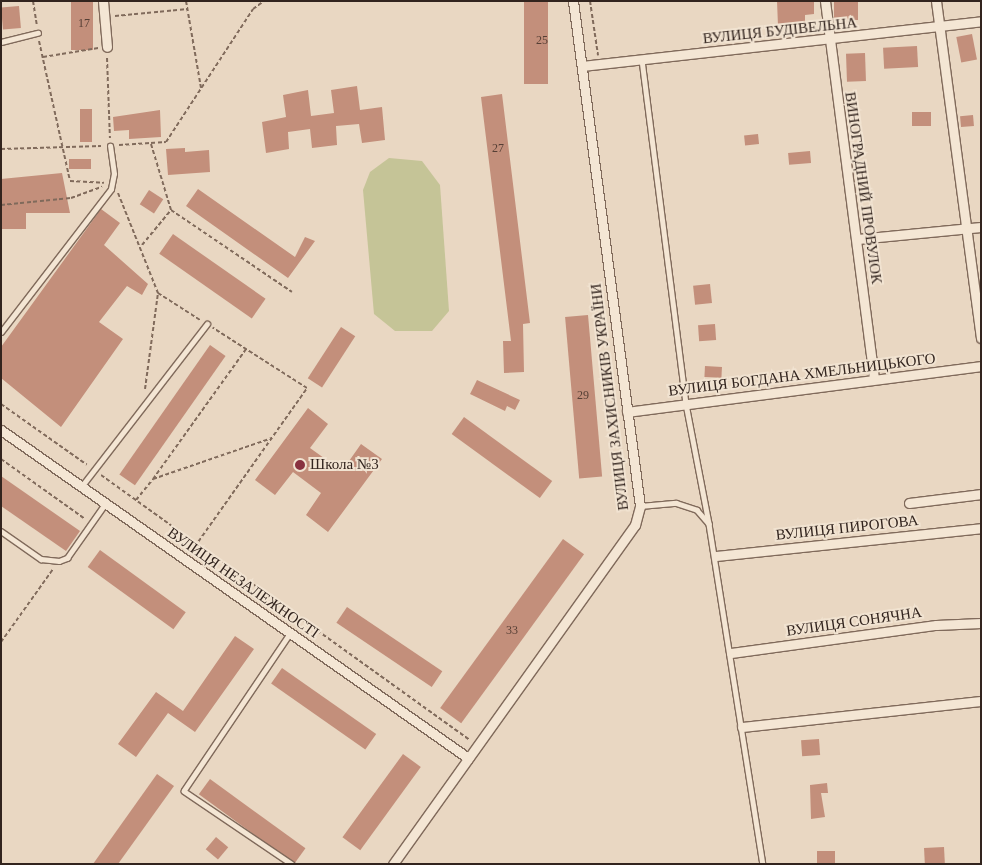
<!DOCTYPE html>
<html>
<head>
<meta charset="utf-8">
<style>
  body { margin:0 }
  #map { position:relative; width:982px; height:865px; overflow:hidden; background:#e9d7c2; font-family:Georgia,serif }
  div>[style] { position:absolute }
  .green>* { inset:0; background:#c5c497 }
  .building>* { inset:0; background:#c38f7b; transform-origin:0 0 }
  .path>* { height:2px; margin-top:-1px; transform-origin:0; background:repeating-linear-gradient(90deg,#806a5b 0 4px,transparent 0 6.5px) }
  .roads { filter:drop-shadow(1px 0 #806a5b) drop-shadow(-1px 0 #806a5b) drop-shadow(0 1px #806a5b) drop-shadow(0 -1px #806a5b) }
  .lane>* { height:4.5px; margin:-2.25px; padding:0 2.25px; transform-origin:2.25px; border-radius:2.25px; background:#f4e6d4 }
  .street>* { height:9px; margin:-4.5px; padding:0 4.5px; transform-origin:4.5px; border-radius:4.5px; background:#f4e6d4 }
  .dots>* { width:14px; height:14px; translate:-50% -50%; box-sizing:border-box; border:2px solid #f1e3d1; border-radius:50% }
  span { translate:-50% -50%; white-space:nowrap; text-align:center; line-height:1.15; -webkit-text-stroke:4px #f1e3d1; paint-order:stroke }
  .number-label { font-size:12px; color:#563f35 }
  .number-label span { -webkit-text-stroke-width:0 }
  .street-label { font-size:15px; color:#32241e }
  .poi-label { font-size:15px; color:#32241e }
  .left { translate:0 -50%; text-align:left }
  .frame { position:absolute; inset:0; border:2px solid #32241e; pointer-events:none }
</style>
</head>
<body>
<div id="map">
  <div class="green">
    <div style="clip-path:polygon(389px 158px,422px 161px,440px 185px,449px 311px,432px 331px,395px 331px,374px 314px,363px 190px,370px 172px)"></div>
  </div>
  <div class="building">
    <div style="left:71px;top:1px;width:22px;height:49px"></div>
    <div style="left:524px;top:1px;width:24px;height:83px"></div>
    <div style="clip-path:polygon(777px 1px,814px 1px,814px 14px,805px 15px,805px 25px,778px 26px)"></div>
    <div style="left:834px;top:1px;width:24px;height:19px"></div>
    <div style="left:19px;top:6px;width:22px;height:18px;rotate:85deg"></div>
    <div style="left:972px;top:34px;width:26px;height:16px;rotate:79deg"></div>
    <div style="left:917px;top:46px;width:21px;height:34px;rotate:87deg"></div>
    <div style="left:865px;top:53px;width:28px;height:19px;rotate:88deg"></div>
    <div style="clip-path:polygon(357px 86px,360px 110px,382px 107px,385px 140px,362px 143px,359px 124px,336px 126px,337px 145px,312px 148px,310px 129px,288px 132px,289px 149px,266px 153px,262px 122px,286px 117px,283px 95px,308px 90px,311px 116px,334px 113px,331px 90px)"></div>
    <div style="clip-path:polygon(502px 94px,530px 323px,523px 324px,524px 372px,504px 373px,503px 341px,511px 341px,481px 97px)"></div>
    <div style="left:92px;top:109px;width:33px;height:12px;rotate:90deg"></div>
    <div style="clip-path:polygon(160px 110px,161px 137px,129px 139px,129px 130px,114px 131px,113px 117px)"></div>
    <div style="left:931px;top:112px;width:14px;height:19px;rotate:90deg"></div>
    <div style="left:973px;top:115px;width:11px;height:13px;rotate:85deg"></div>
    <div style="left:758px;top:134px;width:10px;height:14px;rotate:84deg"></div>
    <div style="clip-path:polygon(185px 148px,185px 152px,209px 150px,210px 172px,168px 175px,166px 149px)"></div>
    <div style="left:810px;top:151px;width:12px;height:22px;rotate:85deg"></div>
    <div style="left:69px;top:159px;width:22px;height:10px"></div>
    <div style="clip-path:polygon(62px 173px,70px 213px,26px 213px,26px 229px,1px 229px,1px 179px)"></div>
    <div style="clip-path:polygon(198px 189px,295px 257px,305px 237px,315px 241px,288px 278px,186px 206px)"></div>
    <div style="left:149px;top:190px;width:17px;height:17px;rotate:33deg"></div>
    <div style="clip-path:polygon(101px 209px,120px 223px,104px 245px,148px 284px,142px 295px,127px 286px,99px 322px,123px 339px,61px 427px,1px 378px,1px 347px)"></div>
    <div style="left:173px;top:234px;width:113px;height:24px;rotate:35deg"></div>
    <div style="left:710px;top:284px;width:19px;height:17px;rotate:84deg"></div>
    <div style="left:588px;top:315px;width:162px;height:23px;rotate:85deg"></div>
    <div style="left:715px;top:324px;width:16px;height:17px;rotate:86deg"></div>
    <div style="left:341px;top:327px;width:17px;height:61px;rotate:33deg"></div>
    <div style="left:210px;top:345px;width:19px;height:158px;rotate:35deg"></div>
    <div style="left:705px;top:366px;width:17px;height:11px;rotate:3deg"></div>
    <div style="clip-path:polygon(477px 380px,520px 400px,515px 410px,507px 406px,505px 411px,470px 394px)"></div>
    <div style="clip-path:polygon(308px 408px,328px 424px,310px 448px,342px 471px,361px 444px,382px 459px,328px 532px,306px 515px,321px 493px,293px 472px,275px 495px,255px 480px)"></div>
    <div style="left:464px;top:417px;width:109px;height:21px;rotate:36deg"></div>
    <div style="clip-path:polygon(1px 476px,80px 531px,66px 551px,1px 506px)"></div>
    <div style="left:563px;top:539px;width:26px;height:209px;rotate:36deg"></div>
    <div style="left:100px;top:550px;width:106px;height:21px;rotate:36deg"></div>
    <div style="left:347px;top:607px;width:115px;height:19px;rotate:34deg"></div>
    <div style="clip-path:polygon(235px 636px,254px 649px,195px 732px,168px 713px,136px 757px,118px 744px,156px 692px,183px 711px)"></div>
    <div style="left:282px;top:668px;width:115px;height:19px;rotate:35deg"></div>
    <div style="left:819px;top:739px;width:16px;height:18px;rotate:86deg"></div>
    <div style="left:403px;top:754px;width:22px;height:103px;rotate:36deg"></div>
    <div style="clip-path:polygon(157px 774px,174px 786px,118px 864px,93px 864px)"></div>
    <div style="left:210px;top:779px;width:118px;height:19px;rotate:36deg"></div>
    <div style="clip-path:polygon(827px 783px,828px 793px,821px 793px,825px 817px,811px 819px,810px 785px)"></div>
    <div style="left:216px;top:837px;width:16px;height:16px;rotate:40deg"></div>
    <div style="left:944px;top:847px;width:17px;height:20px;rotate:87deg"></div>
    <div style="left:835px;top:851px;width:13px;height:18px;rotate:90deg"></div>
  </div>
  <div class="path">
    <div style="left:33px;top:1px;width:25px;rotate:81deg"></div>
    <div style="left:186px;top:1px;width:88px;rotate:80.2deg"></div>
    <div style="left:590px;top:1px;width:55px;rotate:81.6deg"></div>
    <div style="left:115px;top:16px;width:73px;rotate:-5.5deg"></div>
    <div style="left:39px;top:41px;width:143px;rotate:77.5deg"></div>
    <div style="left:70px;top:181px;width:34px;rotate:3deg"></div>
    <div style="left:43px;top:57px;width:56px;rotate:-9.3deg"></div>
    <div style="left:107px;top:58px;width:80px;rotate:87.9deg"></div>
    <div style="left:151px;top:144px;width:69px;rotate:73.1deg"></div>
    <div style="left:171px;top:210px;width:146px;rotate:34.1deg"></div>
    <div style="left:119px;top:145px;width:47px;rotate:-3.7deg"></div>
    <div style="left:166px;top:142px;width:159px;rotate:-56.8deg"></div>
    <div style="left:253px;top:9px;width:14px;rotate:-36deg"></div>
    <div style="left:1px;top:149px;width:100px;rotate:-1.7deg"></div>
    <div style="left:118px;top:193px;width:108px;rotate:68.2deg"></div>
    <div style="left:158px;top:293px;width:50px;rotate:32.7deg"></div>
    <div style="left:1px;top:205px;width:70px;rotate:-5.7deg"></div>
    <div style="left:71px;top:198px;width:33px;rotate:-20deg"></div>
    <div style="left:142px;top:245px;width:45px;rotate:-50.4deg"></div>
    <div style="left:145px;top:389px;width:97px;rotate:-82.3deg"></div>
    <div style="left:1px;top:404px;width:105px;rotate:35.3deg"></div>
    <div style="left:1px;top:459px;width:103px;rotate:35.5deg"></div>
    <div style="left:101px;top:475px;width:453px;rotate:35.7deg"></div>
    <div style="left:153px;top:479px;width:160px;rotate:-54.4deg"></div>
    <div style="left:136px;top:500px;width:27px;rotate:-51deg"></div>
    <div style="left:153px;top:479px;width:126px;rotate:-19deg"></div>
    <div style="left:191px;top:552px;width:201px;rotate:-54.7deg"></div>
    <div style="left:307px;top:388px;width:112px;rotate:-147.4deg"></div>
    <div style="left:1px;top:642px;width:90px;rotate:-54.5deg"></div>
  </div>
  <div class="roads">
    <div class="lane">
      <div style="left:1px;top:42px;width:38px;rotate:-14deg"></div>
      <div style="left:642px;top:60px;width:347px;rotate:82.7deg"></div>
      <div style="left:686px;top:404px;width:122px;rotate:79.1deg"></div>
      <div style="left:1px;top:332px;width:180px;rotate:-52.4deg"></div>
      <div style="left:111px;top:189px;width:15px;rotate:-79deg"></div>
      <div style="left:114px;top:174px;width:28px;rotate:-98deg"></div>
      <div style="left:81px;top:487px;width:206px;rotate:-52.3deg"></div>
      <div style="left:640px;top:506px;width:36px;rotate:-5deg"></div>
      <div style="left:676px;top:503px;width:22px;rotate:18deg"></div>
      <div style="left:697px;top:510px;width:18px;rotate:49deg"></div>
      <div style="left:709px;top:524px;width:344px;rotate:81deg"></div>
      <div style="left:1px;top:531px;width:49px;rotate:35deg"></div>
      <div style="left:41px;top:559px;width:18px;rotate:6deg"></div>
      <div style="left:59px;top:561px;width:9px;rotate:-21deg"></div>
      <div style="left:67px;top:558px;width:66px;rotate:-54.9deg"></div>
      <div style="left:290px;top:634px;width:189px;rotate:124deg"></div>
      <div style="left:184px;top:791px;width:130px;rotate:34.1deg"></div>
    </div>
    <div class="street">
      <div style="left:103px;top:1px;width:46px;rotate:85deg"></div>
      <div style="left:825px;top:1px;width:380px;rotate:82.6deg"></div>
      <div style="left:936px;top:1px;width:340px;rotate:82.4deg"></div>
      <div style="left:582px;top:66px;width:402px;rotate:-6.4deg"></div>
      <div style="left:857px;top:239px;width:125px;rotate:-5.5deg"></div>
      <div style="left:627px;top:412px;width:357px;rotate:-7.4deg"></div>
      <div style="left:1px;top:430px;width:571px;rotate:35.08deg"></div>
      <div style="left:909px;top:503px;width:73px;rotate:-7.1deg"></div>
      <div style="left:716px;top:556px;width:266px;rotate:-6deg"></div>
      <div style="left:731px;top:653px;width:207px;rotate:-7.8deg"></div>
      <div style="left:936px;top:625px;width:45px;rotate:-2.5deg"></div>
      <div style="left:742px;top:727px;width:240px;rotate:-6.2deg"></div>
      <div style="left:393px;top:864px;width:417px;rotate:-54.5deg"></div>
      <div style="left:635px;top:525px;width:20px;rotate:-75deg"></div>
      <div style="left:640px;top:506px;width:509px;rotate:-97.56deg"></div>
    </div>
  </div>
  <div class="dots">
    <div style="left:300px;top:465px;background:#89313f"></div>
  </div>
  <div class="number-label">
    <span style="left:84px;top:24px">17</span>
    <span style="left:542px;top:41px">25</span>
    <span style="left:498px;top:149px">27</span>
    <span style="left:583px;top:396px">29</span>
    <span style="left:512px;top:631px">33</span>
  </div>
  <div class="street-label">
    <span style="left:780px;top:31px;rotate:-6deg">ВУЛИЦЯ БУДІВЕЛЬНА</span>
    <span style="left:863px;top:188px;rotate:82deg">ВИНОГРАДНИЙ ПРОВУЛОК</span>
    <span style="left:802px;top:375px;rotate:-7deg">ВУЛИЦЯ БОГДАНА ХМЕЛЬНИЦЬКОГО</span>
    <span style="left:610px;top:397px;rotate:-97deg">ВУЛИЦЯ ЗАХИСНИКІВ УКРАЇНИ</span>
    <span style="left:847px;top:528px;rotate:-6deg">ВУЛИЦЯ ПИРОГОВА</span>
    <span style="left:243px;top:583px;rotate:35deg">ВУЛИЦЯ НЕЗАЛЕЖНОСТІ</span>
    <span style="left:854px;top:622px;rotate:-8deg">ВУЛИЦЯ СОНЯЧНА</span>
  </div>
  <div class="poi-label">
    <span class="left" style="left:310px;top:465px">Школа №3</span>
  </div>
  <div class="frame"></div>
</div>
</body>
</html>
